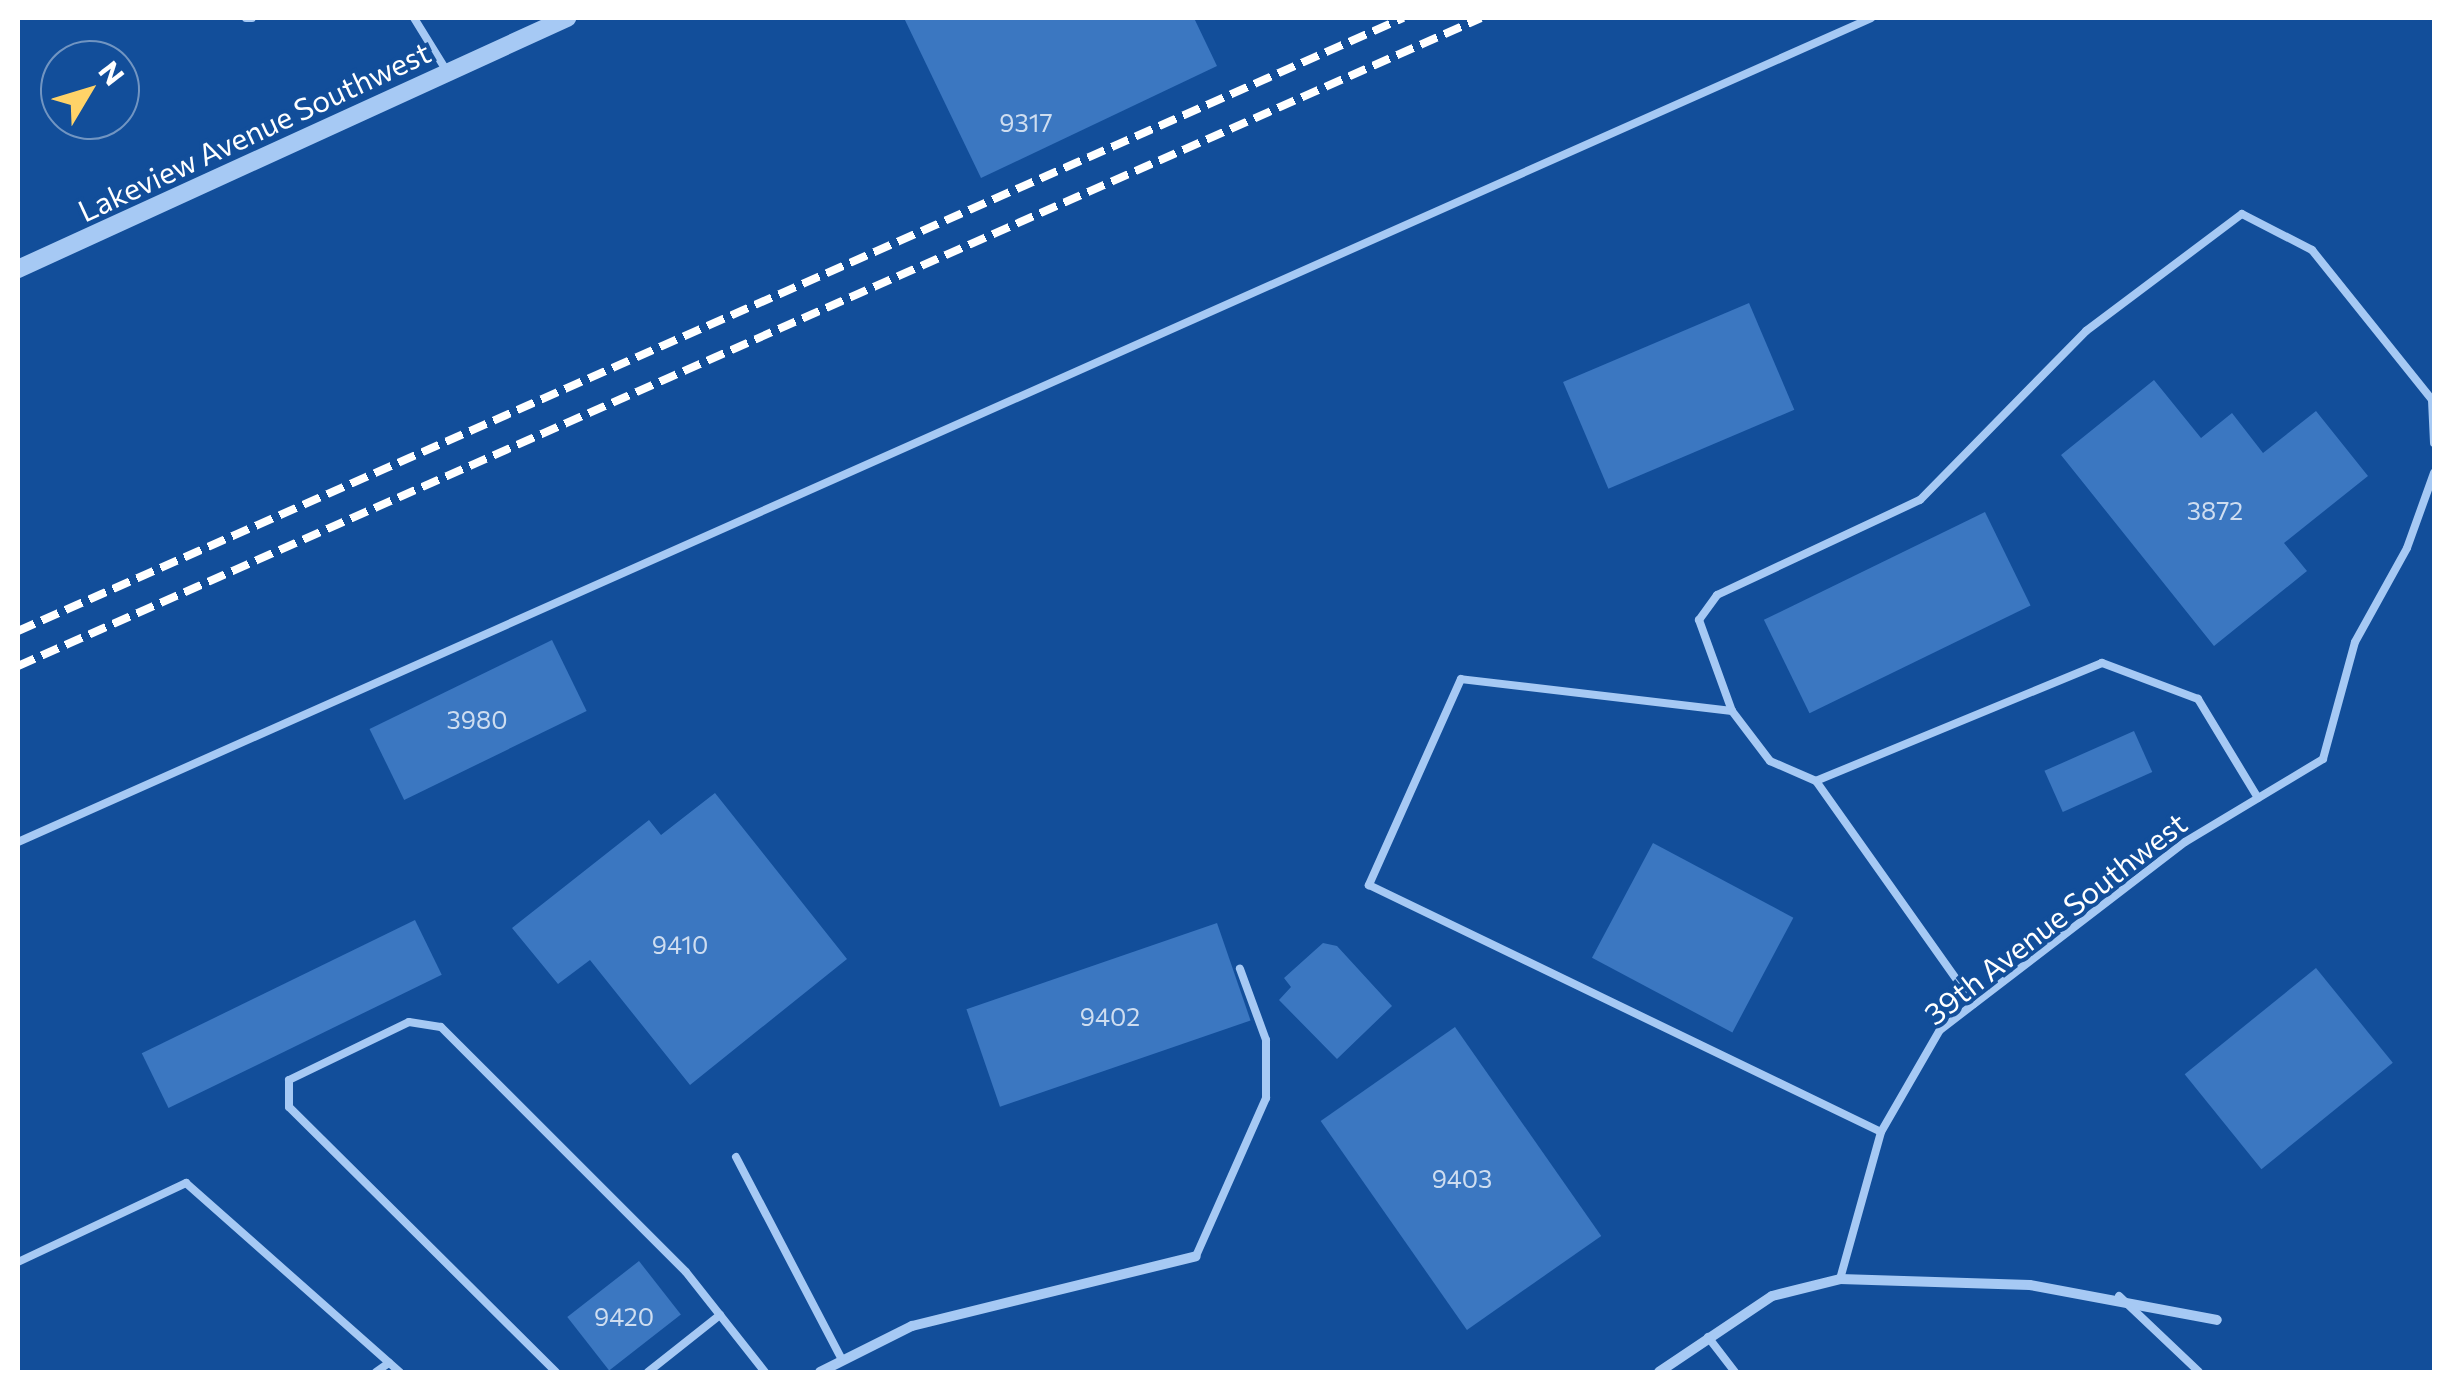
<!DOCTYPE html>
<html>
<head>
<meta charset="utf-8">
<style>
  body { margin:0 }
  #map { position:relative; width:2452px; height:1390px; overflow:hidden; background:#124e9a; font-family:Commissioner,sans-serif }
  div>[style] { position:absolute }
  .building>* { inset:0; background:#3b77c1; transform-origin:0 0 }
  .service>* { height:8px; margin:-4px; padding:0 4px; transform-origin:4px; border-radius:4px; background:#a6c9f4 }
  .minor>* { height:10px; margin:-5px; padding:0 5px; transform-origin:5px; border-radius:5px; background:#a6c9f4 }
  .tertiary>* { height:18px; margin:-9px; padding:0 9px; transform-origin:9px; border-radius:9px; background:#a6c9f4 }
  .rail>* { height:8px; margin-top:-4px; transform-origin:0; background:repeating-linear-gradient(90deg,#fff 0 18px,transparent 0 26px) }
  span { translate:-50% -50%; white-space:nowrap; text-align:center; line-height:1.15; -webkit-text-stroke:8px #124e9a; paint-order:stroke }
  .number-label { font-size:25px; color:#ceddf0 }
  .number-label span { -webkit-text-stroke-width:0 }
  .street-label { font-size:30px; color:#fff }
  .frame { position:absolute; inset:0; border:20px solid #fff; pointer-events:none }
  .north { position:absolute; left:40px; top:40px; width:100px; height:100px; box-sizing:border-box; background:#124e9a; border:2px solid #7195c2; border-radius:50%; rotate:52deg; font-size:28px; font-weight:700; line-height:40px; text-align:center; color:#fff }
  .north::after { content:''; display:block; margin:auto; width:35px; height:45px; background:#ffd368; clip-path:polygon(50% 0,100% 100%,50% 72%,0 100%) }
</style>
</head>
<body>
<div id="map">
  <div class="building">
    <div style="clip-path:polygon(904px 18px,1194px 18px,1217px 66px,981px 178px)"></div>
    <div style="left:1749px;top:303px;width:116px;height:202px;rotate:67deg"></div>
    <div style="clip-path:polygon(2154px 380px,2201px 438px,2232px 413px,2263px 453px,2316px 411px,2368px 476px,2284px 543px,2307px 571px,2214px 646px,2061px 455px)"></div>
    <div style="left:1985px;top:512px;width:104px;height:246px;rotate:64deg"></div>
    <div style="left:552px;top:640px;width:79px;height:203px;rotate:64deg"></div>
    <div style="left:2134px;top:731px;width:45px;height:98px;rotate:66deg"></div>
    <div style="clip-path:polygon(715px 793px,847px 959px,690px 1085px,590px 960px,558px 984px,512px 928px,649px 820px,661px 835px)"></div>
    <div style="left:1653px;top:843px;width:159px;height:130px;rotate:28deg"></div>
    <div style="left:415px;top:920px;width:61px;height:304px;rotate:64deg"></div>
    <div style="left:1217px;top:923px;width:103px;height:265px;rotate:71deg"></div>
    <div style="clip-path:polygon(1323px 943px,1337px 946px,1392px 1006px,1337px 1059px,1279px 1000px,1291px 987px,1284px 978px)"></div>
    <div style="left:2316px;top:968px;width:122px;height:169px;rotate:51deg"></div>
    <div style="left:1455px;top:1027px;width:255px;height:164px;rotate:55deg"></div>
    <div style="left:639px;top:1261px;width:68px;height:91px;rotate:52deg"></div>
  </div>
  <div class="service">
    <div style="left:246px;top:18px;width:6px"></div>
    <div style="left:414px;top:18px;width:65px;rotate:58.3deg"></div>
    <div style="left:1732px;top:711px;width:273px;rotate:-173.3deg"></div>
    <div style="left:1461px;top:679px;width:226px;rotate:114.1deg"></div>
    <div style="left:1369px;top:885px;width:568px;rotate:25.75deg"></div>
    <div style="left:1816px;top:781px;width:273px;rotate:54.7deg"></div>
    <div style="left:2258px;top:798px;width:116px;rotate:-121.2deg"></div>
    <div style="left:2198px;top:699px;width:103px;rotate:-159.4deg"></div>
    <div style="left:2102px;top:663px;width:309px;rotate:157.6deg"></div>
    <div style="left:1816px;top:781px;width:50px;rotate:-156.5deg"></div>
    <div style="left:1770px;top:761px;width:63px;rotate:-127.2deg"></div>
    <div style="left:1732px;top:711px;width:97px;rotate:-109.9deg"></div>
    <div style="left:1699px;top:620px;width:31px;rotate:-54deg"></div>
    <div style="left:1717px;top:595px;width:224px;rotate:-25.1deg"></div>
    <div style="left:1920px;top:500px;width:237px;rotate:-45.5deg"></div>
    <div style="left:2086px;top:331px;width:195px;rotate:-36.9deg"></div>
    <div style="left:2242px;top:214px;width:79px;rotate:27.2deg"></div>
    <div style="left:2312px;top:250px;width:192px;rotate:51.3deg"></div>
    <div style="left:2432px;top:400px;width:43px;rotate:87.3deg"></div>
    <div style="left:18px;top:842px;width:2028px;rotate:-23.97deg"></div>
    <div style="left:736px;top:1157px;width:229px;rotate:62.4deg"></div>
    <div style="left:1196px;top:1256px;width:173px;rotate:-66.1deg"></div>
    <div style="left:1266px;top:1098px;width:58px;rotate:-90deg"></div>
    <div style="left:1266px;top:1040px;width:76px;rotate:-110.1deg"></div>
    <div style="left:18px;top:1262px;width:186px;rotate:-25.2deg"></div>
    <div style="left:186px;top:1183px;width:286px;rotate:41.5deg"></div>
    <div style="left:1840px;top:1279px;width:153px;rotate:-74.4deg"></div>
    <div style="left:1881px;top:1132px;width:118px;rotate:-60deg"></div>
    <div style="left:1940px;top:1030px;width:309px;rotate:-37.5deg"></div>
    <div style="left:2185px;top:842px;width:161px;rotate:-31deg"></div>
    <div style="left:2323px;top:759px;width:121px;rotate:-74.7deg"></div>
    <div style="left:2355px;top:642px;width:107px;rotate:-61deg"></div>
    <div style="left:2407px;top:548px;width:80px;rotate:-70.2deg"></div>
    <div style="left:2119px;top:1296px;width:110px;rotate:43.5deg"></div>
    <div style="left:1708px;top:1337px;width:44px;rotate:52.4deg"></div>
    <div style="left:376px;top:1372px;width:16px;rotate:-35deg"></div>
    <div style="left:556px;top:1372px;width:376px;rotate:-135.2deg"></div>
    <div style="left:289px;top:1107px;width:27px;rotate:-90deg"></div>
    <div style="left:289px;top:1080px;width:133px;rotate:-25.8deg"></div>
    <div style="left:409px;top:1022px;width:32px;rotate:9deg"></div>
    <div style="left:441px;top:1027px;width:346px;rotate:45deg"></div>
    <div style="left:686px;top:1272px;width:127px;rotate:51.7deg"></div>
    <div style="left:648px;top:1372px;width:92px;rotate:-38.4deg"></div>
  </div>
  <div class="minor">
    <div style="left:820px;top:1372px;width:103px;rotate:-26.6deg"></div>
    <div style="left:912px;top:1326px;width:292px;rotate:-13.8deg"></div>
    <div style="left:1659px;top:1372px;width:136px;rotate:-33.9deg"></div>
    <div style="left:1772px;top:1296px;width:70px;rotate:-14deg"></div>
    <div style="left:1840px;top:1279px;width:190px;rotate:1.8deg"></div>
    <div style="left:2030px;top:1285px;width:190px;rotate:10.6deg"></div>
  </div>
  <div class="tertiary">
    <div style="left:18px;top:269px;width:604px;rotate:-24.57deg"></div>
  </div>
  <div class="rail">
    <div style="left:18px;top:631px;width:1515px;rotate:-23.87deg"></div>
    <div style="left:18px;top:666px;width:1600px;rotate:-23.89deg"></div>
  </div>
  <div class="number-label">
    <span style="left:1026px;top:122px">9317</span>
    <span style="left:2215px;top:510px">3872</span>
    <span style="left:477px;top:719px">3980</span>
    <span style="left:680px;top:944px">9410</span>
    <span style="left:1110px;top:1016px">9402</span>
    <span style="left:1462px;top:1178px">9403</span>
    <span style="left:624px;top:1316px">9420</span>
  </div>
  <div class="street-label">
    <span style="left:254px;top:131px;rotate:-25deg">Lakeview Avenue Southwest</span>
    <span style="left:2055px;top:918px;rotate:-38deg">39th Avenue Southwest</span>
  </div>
  <div class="frame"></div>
  <div class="north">N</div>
</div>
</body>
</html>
